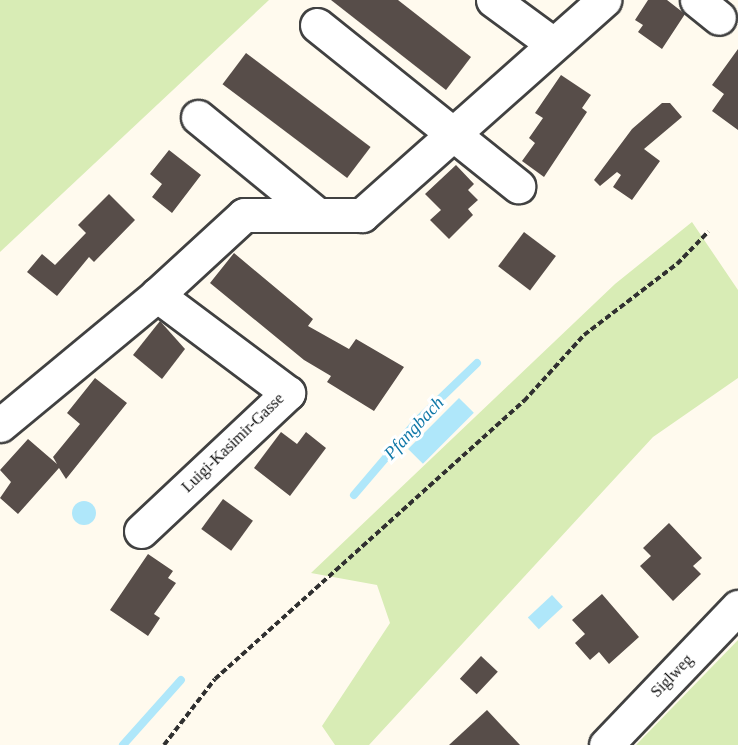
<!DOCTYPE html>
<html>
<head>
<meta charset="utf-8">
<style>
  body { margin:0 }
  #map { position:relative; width:738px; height:745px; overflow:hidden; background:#fffaee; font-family:Georgia,serif }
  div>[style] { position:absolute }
  .green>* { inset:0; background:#d8ecb5 }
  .water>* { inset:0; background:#afe7fa; transform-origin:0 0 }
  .round { border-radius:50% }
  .stream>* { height:8px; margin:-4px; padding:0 4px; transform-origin:4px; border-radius:4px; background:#afe7fa }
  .building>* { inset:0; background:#574d49; transform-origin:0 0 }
  .path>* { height:4px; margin-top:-2px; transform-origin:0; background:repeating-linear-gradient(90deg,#303030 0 6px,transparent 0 9px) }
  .roads { filter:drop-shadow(2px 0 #414141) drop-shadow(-2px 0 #414141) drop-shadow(0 2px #414141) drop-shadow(0 -2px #414141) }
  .minor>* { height:33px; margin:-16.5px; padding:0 16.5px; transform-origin:16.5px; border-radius:16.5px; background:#fff }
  span { translate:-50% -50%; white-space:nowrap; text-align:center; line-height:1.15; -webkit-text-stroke:6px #fff; paint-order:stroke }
  .street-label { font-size:16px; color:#0e0e0e }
  .water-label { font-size:18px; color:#0f77a7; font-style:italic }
</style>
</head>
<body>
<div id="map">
  <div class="green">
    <div style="clip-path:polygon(0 0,269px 0,0 252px)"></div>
    <div style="clip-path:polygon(692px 222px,738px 290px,738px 378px,653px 437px,369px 745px,335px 745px,322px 726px,390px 623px,377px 585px,311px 573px,615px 284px)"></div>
    <div style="clip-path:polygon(738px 640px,738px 745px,636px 745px)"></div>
  </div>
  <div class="water">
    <div style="left:459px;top:398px;width:21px;height:72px;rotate:45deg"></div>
    <div class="round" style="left:72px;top:501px;width:24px;height:24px"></div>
    <div style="left:552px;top:595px;width:16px;height:33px;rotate:47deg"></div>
  </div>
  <div class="stream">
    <div style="left:354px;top:495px;width:99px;rotate:-49.5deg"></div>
    <div style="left:418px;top:420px;width:82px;rotate:-44deg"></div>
    <div style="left:123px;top:745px;width:87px;rotate:-48.3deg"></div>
  </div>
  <div class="building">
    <div style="clip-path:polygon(331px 0,398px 0,471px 57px,446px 90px)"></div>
    <div style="clip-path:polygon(648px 0,667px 0,685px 14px,662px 49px,638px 32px,643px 25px,635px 20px)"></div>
    <div style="clip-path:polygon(738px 49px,738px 130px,712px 111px,724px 94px,712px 85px)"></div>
    <div style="left:246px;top:53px;width:156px;height:39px;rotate:37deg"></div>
    <div style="clip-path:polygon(561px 75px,591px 95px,582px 108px,587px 112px,544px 177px,522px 161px,535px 143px,529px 138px,543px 118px,535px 113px)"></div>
    <div style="clip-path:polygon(662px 103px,670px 103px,682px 117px,644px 149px,660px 161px,632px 200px,613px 187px,621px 175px,617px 172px,600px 186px,594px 180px,632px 129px)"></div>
    <div style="clip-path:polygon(169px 150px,201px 175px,172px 213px,152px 197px,162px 184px,150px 174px)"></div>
    <div style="clip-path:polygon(456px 165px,474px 184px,468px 190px,478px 200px,468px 209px,473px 215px,449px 239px,430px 220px,441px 210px,425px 194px)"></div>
    <div style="clip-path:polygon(109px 194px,135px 220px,94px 262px,89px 257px,57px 296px,27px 272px,42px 254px,55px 265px,86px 233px,78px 225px)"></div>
    <div style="left:524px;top:232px;width:40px;height:43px;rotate:37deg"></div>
    <div style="clip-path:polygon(234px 253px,313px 319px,308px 326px,349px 349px,356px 339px,404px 367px,374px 411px,327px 382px,331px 376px,304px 360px,210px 283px)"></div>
    <div style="clip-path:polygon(160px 321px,185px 349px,162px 379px,133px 355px)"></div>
    <div style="clip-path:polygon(95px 378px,127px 403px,66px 479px,59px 468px,18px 514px,0 498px,11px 482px,0 470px,28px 439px,57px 464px,53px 457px,80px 424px,67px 413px)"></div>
    <div style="clip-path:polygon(281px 432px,297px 444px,306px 432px,326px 448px,290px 496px,254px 468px)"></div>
    <div style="left:223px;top:499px;width:37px;height:37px;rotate:36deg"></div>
    <div style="clip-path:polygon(669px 523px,702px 558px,693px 566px,701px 574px,673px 601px,640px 566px,651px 556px,643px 548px)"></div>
    <div style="clip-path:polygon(148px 554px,173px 571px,168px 578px,176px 583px,154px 614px,160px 618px,148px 636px,110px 610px)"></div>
    <div style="clip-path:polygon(602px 594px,639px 637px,609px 664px,599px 652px,590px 660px,575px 643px,585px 634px,572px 620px)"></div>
    <div style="left:481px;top:656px;width:23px;height:31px;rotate:43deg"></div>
    <div style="clip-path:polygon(487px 710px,520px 745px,449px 745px)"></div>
  </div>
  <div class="path">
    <div style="left:164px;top:745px;width:83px;rotate:-52.3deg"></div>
    <div style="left:215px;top:679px;width:416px;rotate:-42deg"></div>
    <div style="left:524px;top:401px;width:89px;rotate:-47.7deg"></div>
    <div style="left:584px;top:335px;width:117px;rotate:-37.4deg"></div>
    <div style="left:677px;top:264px;width:45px;rotate:-45.9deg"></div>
  </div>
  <div class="roads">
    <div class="minor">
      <div style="left:493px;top:0;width:74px;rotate:36.3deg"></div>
      <div style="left:697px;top:0;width:28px;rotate:39deg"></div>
      <div style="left:317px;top:25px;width:258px;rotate:38.7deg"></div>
      <div style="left:198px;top:117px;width:149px;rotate:39.3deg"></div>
      <div style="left:0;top:425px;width:204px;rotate:-39.6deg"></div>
      <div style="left:157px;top:295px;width:118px;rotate:-42.6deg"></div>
      <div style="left:244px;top:215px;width:118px"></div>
      <div style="left:362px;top:215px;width:324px;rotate:-41.6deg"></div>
      <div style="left:141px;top:531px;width:202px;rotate:-43.2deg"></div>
      <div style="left:288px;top:393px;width:164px;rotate:-143.2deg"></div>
      <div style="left:606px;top:745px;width:191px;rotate:-46.3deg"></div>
    </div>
  </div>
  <div class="street-label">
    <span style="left:233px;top:443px;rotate:-44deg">Luigi-Kasimir-Gasse</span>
    <span style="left:672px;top:676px;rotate:-46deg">Siglweg</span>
  </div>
  <div class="water-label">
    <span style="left:414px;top:428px;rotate:-47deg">Pfangbach</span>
  </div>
</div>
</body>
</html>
